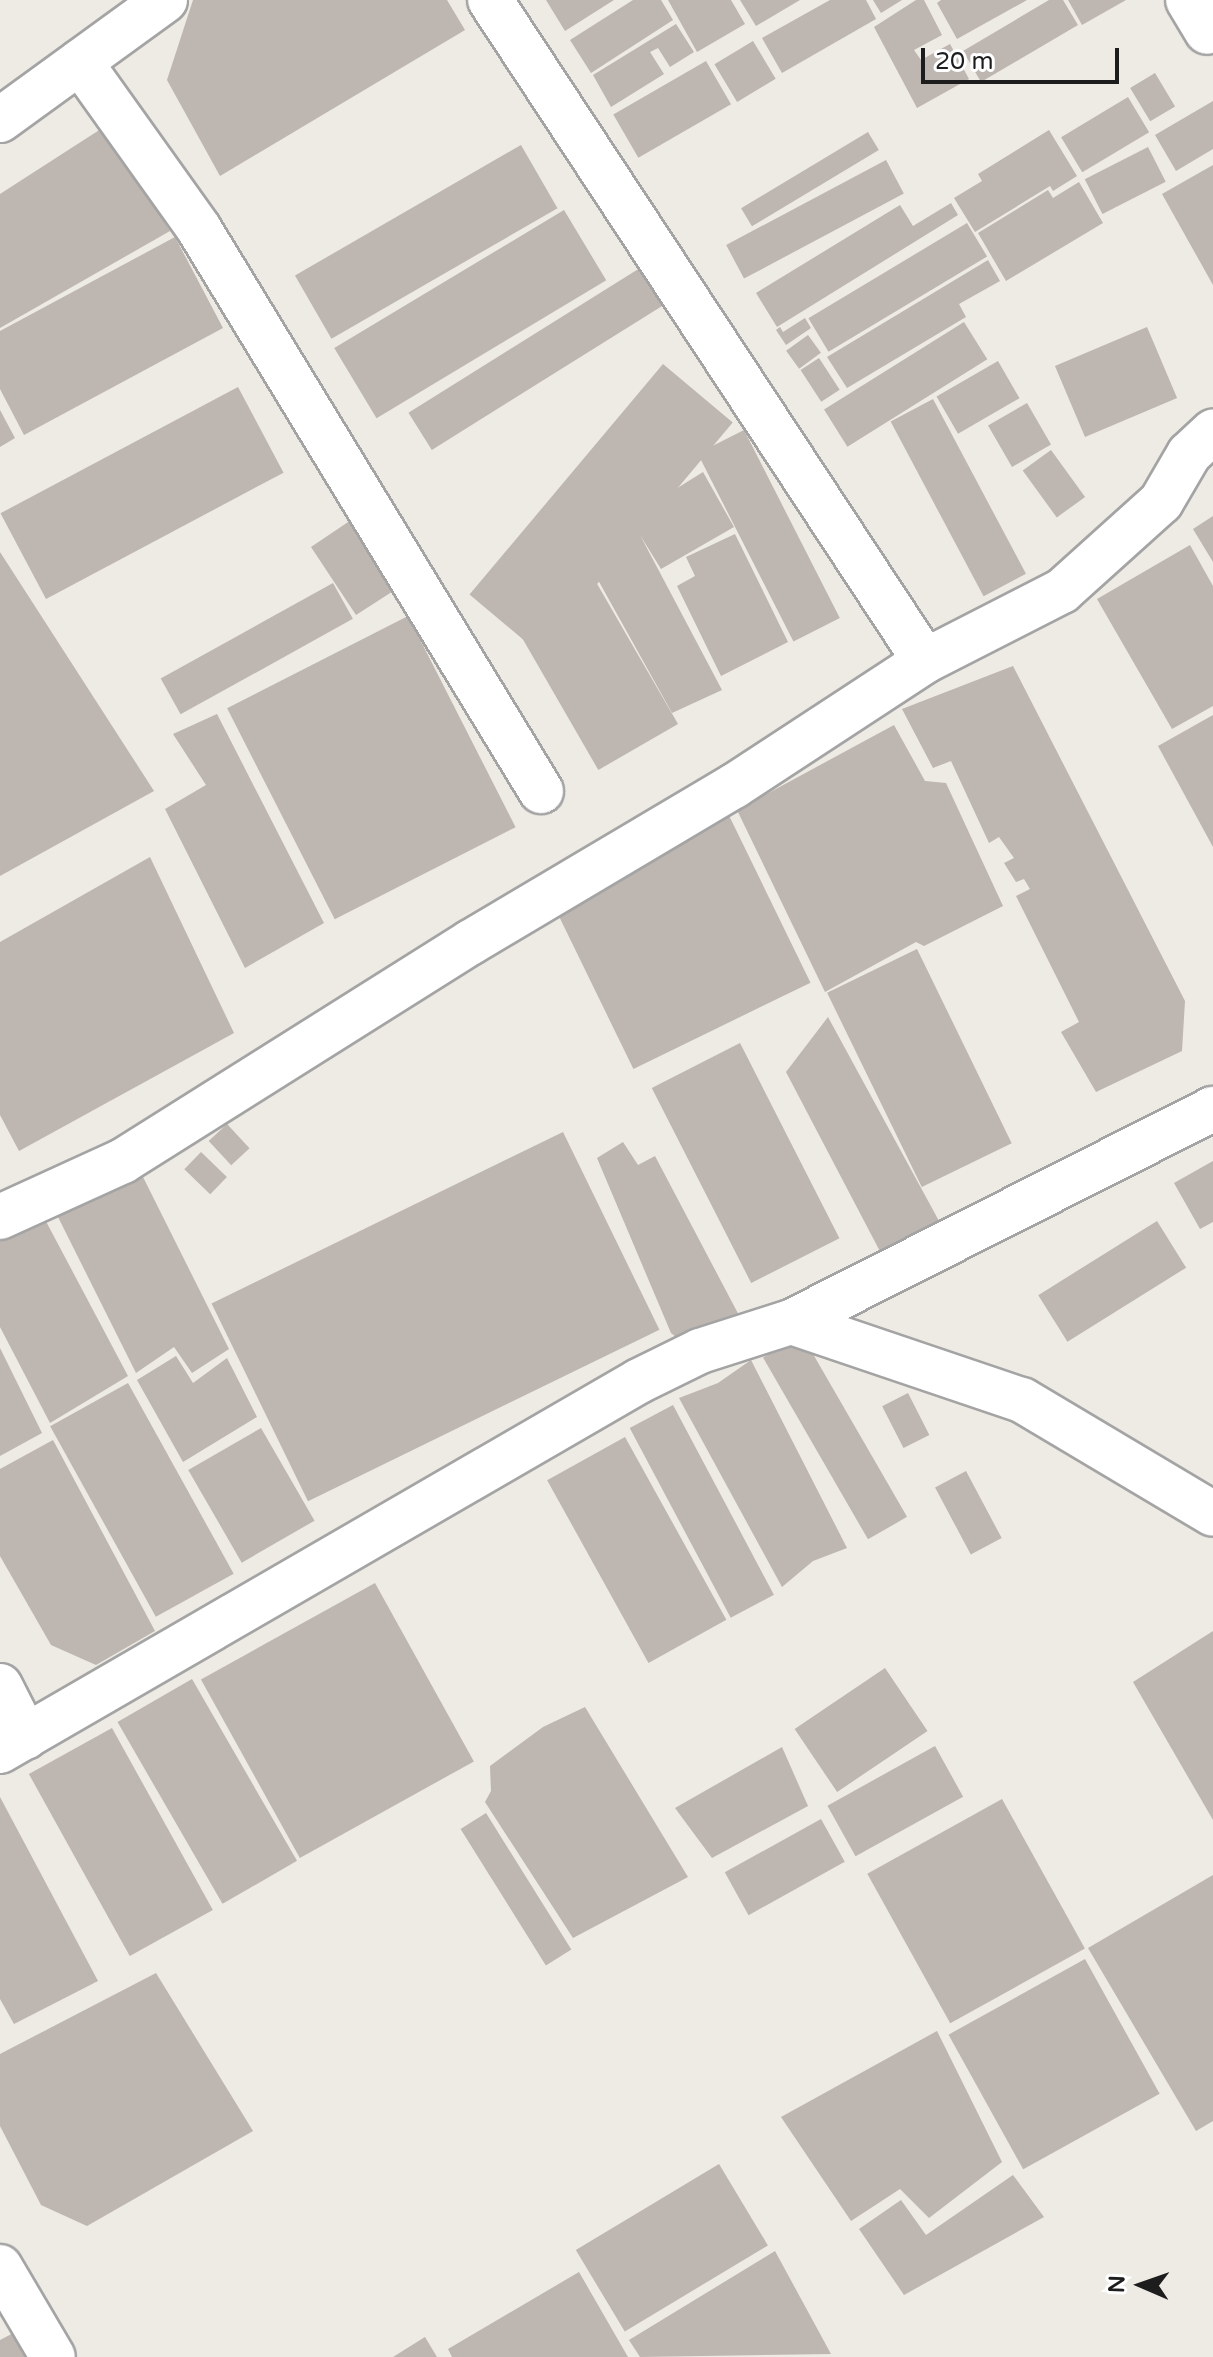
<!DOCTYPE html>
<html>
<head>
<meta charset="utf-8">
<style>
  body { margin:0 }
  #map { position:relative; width:1213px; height:2357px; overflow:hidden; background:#eeeae4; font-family:"Varela Round",sans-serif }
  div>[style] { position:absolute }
  .building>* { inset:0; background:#beb6b0; transform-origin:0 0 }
  .roads { filter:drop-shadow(2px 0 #a4a4a4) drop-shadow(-2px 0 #a4a4a4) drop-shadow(0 2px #a4a4a4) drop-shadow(0 -2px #a4a4a4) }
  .minor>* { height:44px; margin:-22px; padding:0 22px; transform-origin:22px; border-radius:22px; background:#fff }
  span { translate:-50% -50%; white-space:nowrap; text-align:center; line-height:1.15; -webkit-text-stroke:6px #fff; paint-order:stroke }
  .north { position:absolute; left:1101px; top:2245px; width:80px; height:80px; -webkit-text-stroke:6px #fff; paint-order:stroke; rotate:272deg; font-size:22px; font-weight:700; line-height:32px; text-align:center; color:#1d1d1d }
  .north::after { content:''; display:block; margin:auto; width:28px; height:36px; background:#1d1d1d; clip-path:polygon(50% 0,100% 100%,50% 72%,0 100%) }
  .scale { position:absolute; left:921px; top:48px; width:198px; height:36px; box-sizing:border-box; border:4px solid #1d1d1d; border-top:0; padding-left:10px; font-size:24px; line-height:28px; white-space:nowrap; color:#1d1d1d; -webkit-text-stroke:6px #fff; paint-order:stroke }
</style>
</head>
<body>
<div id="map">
  <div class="building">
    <div style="clip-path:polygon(193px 0,447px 0,465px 30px,220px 176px,167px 80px)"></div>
    <div style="clip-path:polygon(546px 0,614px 0,565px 31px)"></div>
    <div style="clip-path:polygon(633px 0,661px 0,673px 20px,591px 73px,570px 40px)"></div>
    <div style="clip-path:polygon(668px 0,731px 0,745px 24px,697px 52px)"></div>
    <div style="clip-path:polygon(740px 0,800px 0,756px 26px)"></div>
    <div style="clip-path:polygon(830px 0,866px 0,876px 19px,782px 73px,762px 38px)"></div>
    <div style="clip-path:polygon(873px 0,902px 0,881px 13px)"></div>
    <div style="clip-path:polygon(916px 0,924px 0,942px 35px,914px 50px,921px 60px,950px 44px,969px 79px,917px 108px,874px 27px)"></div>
    <div style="clip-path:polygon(941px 0,1027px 0,957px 39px,937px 3px)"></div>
    <div style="clip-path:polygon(1049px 0,1063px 0,1078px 25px,981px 82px,963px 51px)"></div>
    <div style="clip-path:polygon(1068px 0,1126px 0,1082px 25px)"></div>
    <div style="clip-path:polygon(676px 24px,694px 52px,670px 67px,658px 48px,650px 52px,664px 74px,611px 107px,593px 75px)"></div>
    <div style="left:753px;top:41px;width:44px;height:45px;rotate:59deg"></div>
    <div style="left:706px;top:61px;width:50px;height:107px;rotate:60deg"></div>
    <div style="left:1155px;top:73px;width:39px;height:29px;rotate:59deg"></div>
    <div style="left:1128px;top:97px;width:41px;height:78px;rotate:59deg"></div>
    <div style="clip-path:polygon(1213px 101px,1213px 149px,1176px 171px,1155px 135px)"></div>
    <div style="clip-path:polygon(104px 127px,170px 231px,0 328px,0 194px)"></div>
    <div style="clip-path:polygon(1049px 130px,1077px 176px,1053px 191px,1050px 186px,975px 232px,954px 198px,982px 181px,978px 174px)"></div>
    <div style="left:868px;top:132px;width:21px;height:148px;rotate:59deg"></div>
    <div style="left:521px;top:145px;width:73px;height:261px;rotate:60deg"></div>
    <div style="left:1148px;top:147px;width:39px;height:71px;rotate:63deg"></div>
    <div style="left:886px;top:160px;width:38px;height:181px;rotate:62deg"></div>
    <div style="clip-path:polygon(1213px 165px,1213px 285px,1162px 194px)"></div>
    <div style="clip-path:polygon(1079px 182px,1103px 223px,1006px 281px,978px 233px,1048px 190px,1053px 198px)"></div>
    <div style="clip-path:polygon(951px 203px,958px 215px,777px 327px,756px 293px,900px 205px,913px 226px)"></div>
    <div style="left:564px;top:210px;width:82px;height:268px;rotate:59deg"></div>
    <div style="left:967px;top:223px;width:39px;height:185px;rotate:59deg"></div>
    <div style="clip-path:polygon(175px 237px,223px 328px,24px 435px,0 389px,0 331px)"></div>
    <div style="clip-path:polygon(988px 260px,1000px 281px,959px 304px,966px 317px,847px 388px,827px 357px)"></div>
    <div style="left:640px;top:268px;width:44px;height:273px;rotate:58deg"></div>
    <div style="clip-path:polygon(805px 318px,811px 328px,786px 345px,776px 330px,780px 327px,783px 332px)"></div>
    <div style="left:964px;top:322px;width:44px;height:165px;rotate:58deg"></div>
    <div style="left:1147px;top:327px;width:77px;height:100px;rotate:67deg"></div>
    <div style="left:808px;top:335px;width:22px;height:27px;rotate:54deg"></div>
    <div style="left:819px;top:358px;width:38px;height:22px;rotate:57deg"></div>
    <div style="left:998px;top:361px;width:43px;height:71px;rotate:60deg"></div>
    <div style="left:663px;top:364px;width:91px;height:301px;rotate:40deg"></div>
    <div style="left:238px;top:387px;width:97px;height:269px;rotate:62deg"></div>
    <div style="left:933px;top:399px;width:198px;height:48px;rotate:62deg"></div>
    <div style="left:1027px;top:403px;width:48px;height:45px;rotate:60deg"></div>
    <div style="clip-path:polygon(0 410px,15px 438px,0 447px)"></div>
    <div style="left:744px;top:430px;width:211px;height:52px;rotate:63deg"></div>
    <div style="left:1051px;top:450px;width:58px;height:35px;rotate:54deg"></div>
    <div style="clip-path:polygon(703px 472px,734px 527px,661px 569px,640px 535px,722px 690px,672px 713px,568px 526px,624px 503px,631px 517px)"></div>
    <div style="clip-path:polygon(357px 516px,378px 550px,371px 555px,377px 565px,385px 560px,401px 586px,356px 615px,311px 547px)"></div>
    <div style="clip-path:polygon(1213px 516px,1213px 562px,1193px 529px)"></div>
    <div style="left:566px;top:530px;width:224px;height:92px;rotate:60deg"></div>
    <div style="clip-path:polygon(735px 534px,788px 642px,721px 676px,677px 586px,695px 576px,686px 557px)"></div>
    <div style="clip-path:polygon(1190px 545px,1213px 586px,1213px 706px,1172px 729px,1097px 599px)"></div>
    <div style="clip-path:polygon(0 552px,154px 791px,0 876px)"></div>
    <div style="left:333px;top:583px;width:41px;height:197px;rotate:61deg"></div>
    <div style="left:408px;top:616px;width:237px;height:203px;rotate:63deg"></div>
    <div style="clip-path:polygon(1013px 666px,1185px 1001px,1182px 1051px,1096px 1092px,1061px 1032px,1079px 1022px,1016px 896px,1030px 889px,1024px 879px,1016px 882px,1004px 863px,1014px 858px,999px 837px,989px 843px,951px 761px,933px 768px,902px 709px)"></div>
    <div style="clip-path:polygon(217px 714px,324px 923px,245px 968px,165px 809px,206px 785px,173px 734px)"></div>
    <div style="clip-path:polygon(1213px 715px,1213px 847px,1158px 746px)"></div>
    <div style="clip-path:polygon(894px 725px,925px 781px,946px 783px,1003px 906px,924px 946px,916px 942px,825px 992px,737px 810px)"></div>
    <div style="left:718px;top:793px;width:211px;height:197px;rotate:64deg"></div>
    <div style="clip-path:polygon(150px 857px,234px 1033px,19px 1151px,0 1115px,0 942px)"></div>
    <div style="left:917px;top:949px;width:216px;height:100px;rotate:64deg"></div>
    <div style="clip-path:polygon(828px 1017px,939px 1221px,884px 1259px,786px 1072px)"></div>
    <div style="left:740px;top:1043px;width:219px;height:99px;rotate:63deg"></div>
    <div style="left:227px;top:1124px;width:33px;height:25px;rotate:47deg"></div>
    <div style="left:563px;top:1132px;width:220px;height:391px;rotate:64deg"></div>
    <div style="clip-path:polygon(623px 1142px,638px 1165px,655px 1156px,742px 1321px,693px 1351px,671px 1333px,597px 1158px)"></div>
    <div style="clip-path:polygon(129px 1149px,229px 1349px,192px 1373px,174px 1347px,136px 1373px,47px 1195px)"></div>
    <div style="left:201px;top:1152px;width:36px;height:24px;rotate:44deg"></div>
    <div style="clip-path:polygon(1213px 1161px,1213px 1222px,1200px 1229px,1174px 1183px)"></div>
    <div style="clip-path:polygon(32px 1195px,128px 1376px,50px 1423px,0 1327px,0 1213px)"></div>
    <div style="left:1157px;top:1221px;width:55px;height:140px;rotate:58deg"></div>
    <div style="left:802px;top:1335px;width:210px;height:45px;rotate:60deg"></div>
    <div style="clip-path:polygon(0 1348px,42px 1433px,0 1456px)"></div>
    <div style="clip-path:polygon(176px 1356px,193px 1383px,227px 1358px,257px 1417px,183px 1462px,137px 1380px)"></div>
    <div style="clip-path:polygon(751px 1360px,847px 1548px,813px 1561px,782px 1587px,679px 1398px,718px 1383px)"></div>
    <div style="left:128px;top:1383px;width:218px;height:89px;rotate:61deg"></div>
    <div style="left:908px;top:1393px;width:47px;height:29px;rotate:63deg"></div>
    <div style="left:673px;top:1405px;width:215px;height:49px;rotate:62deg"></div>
    <div style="left:261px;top:1428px;width:107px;height:84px;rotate:60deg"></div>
    <div style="left:625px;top:1437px;width:209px;height:89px;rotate:61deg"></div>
    <div style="clip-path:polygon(53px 1440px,155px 1631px,96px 1665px,51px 1645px,0 1556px,0 1469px)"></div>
    <div style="left:966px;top:1471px;width:76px;height:35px;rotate:62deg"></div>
    <div style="left:375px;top:1583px;width:204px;height:199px;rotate:61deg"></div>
    <div style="clip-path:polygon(1213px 1631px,1213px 1820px,1133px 1682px)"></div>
    <div style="left:885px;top:1668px;width:76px;height:109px;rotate:56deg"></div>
    <div style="left:192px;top:1679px;width:210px;height:86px;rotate:60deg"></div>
    <div style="clip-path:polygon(585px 1707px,688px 1877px,573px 1938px,485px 1802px,491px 1791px,490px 1766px,543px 1727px)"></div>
    <div style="left:112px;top:1728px;width:208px;height:95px;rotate:61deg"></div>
    <div style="left:935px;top:1746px;width:58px;height:123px;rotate:61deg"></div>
    <div style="clip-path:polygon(782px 1747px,808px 1806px,712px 1858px,675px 1808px)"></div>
    <div style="clip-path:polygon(0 1797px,98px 1981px,14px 2024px,0 1999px)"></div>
    <div style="left:1002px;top:1799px;width:171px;height:154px;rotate:61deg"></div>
    <div style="left:486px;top:1813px;width:161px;height:30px;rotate:58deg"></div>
    <div style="left:821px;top:1819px;width:49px;height:110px;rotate:61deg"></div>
    <div style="clip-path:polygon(1213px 1875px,1213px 2121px,1196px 2131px,1088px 1948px)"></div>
    <div style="left:1085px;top:1959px;width:154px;height:156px;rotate:61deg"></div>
    <div style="clip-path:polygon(156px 1973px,253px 2131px,87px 2226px,41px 2205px,0 2126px,0 2054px)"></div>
    <div style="clip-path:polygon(937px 2031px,1002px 2162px,929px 2218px,900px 2189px,851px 2221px,781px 2117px)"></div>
    <div style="left:719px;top:2164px;width:95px;height:167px;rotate:59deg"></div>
    <div style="clip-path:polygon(1013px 2175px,1044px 2217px,904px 2295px,859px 2229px,901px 2200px,926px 2235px)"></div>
    <div style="clip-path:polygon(775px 2251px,831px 2354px,640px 2357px,629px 2340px)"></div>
    <div style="clip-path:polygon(579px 2272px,628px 2357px,452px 2357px,448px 2349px)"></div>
    <div style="clip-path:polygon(25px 2327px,41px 2357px,0 2357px,0 2340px)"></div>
    <div style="clip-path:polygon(425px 2337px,437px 2357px,393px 2357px)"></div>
  </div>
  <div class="roads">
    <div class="minor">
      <div style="left:490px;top:0;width:791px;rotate:56.65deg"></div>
      <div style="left:1188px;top:0;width:37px;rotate:59deg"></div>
      <div style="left:80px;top:62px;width:205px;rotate:54.5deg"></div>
      <div style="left:199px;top:229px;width:658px;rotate:58.68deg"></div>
      <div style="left:0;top:120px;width:204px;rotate:-36deg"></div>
      <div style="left:0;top:1217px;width:135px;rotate:-24.5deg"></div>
      <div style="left:123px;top:1161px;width:411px;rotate:-32.2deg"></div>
      <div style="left:471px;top:942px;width:306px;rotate:-30.7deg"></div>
      <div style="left:734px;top:786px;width:228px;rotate:-33.2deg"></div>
      <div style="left:925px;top:661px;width:154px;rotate:-27.1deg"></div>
      <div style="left:1062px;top:591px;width:133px;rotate:-42deg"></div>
      <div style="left:1161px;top:502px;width:56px;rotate:-59.7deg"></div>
      <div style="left:1189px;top:454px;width:33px;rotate:-43deg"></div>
      <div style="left:791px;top:1322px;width:473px;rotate:-26.8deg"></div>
      <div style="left:0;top:1686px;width:57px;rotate:63deg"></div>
      <div style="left:0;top:1751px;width:738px;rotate:-30.07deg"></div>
      <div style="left:639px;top:1381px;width:68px;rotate:-26.2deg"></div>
      <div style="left:700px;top:1351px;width:96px;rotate:-17.7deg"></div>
      <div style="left:791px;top:1322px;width:244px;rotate:18.7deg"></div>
      <div style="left:1022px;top:1400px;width:222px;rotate:30.8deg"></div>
      <div style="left:0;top:2267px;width:104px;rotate:59.5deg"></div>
    </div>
  </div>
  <div class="north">N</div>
  <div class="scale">20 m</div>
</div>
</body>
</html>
